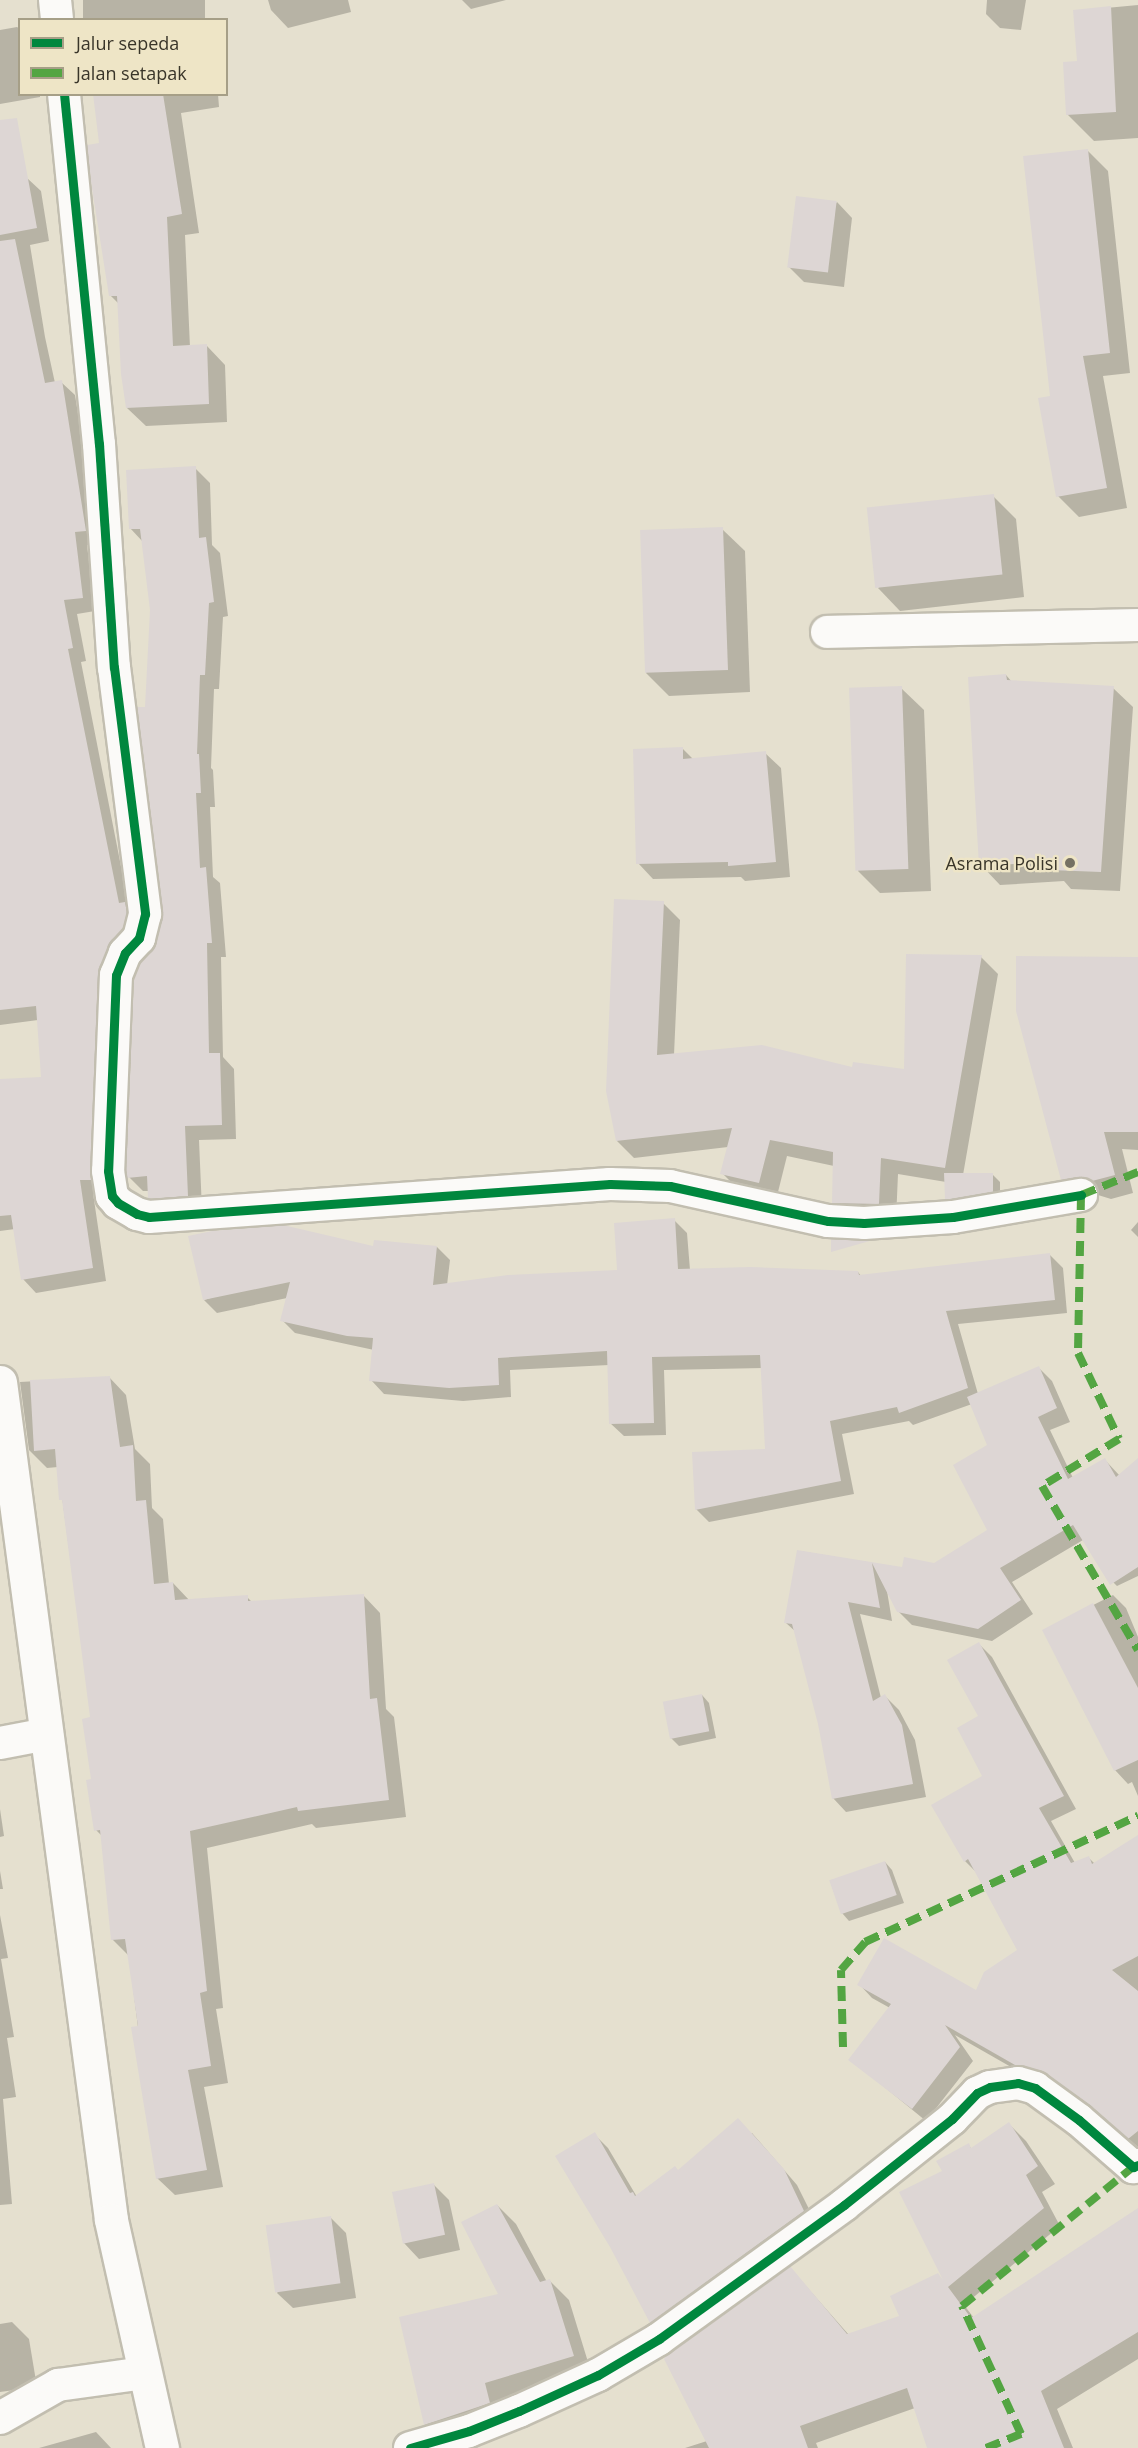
<!DOCTYPE html>
<html>
<head>
<meta charset="utf-8">
<style>
  body { margin:0 }
  #map { position:relative; width:1138px; height:2448px; overflow:hidden; background:#e5e0cf; font-family:"Open Sans",sans-serif }
  div>[style] { position:absolute }
  .shadow>* { inset:0; background:#0003; transform-origin:0 0 }
  .building>* { inset:0; background:#ddd6d4; transform-origin:0 0 }
  .roads { filter:drop-shadow(2px 0 #c2beb0) drop-shadow(-2px 0 #c2beb0) drop-shadow(0 2px #c2beb0) drop-shadow(0 -2px #c2beb0) }
  .street>* { height:32px; margin:-16px; padding:0 16px; transform-origin:16px; border-radius:16px; background:#fbfaf8 }
  .secondary>* { height:33px; margin:-16.5px; padding:0 16.5px; transform-origin:16.5px; border-radius:16.5px; background:#fbfaf8 }
  .quiet>* { height:8px; margin-top:-4px; transform-origin:0; background:repeating-linear-gradient(90deg,#53a542 0 15px,transparent 0 23px) }
  .cycleway>* { height:9px; margin:-4.5px; padding:0 4.5px; transform-origin:4.5px; border-radius:4.5px; background:#00873e }
  .dots>* { width:16px; height:16px; translate:-50% -50%; box-sizing:border-box; border:3px solid #eee5c6; border-radius:50% }
  span { translate:-50% -50%; white-space:nowrap; text-align:center; line-height:1.15; -webkit-text-stroke:4.5px #eee5c6; paint-order:stroke }
  .poi-label { font-size:18px; color:#393529 }
  .right { translate:-100% -50%; text-align:right }
  .legend { position:absolute; left:18px; top:18px; width:210px; height:78px; box-sizing:border-box; background:#eee5c6; border:2px solid #a69f87; margin:0; padding:8px 10px; list-style:none; font-size:18px; color:#393529 }
  .legend li { display:flex; align-items:center; gap:12px; height:30px }
  .legend b { width:30px; border:2px solid #a69f87 }
</style>
</head>
<body>
<div id="map">
  <div class="shadow">
    <div style="left:83px;top:0;width:122px;height:20px"></div>
    <div style="clip-path:polygon(268px 0,348px 0,351px 12px,288px 28px,271px 10px)"></div>
    <div style="clip-path:polygon(462px 0,506px 0,471px 9px)"></div>
    <div style="clip-path:polygon(987px 0,1026px 0,1021px 30px,1000px 28px,986px 14px)"></div>
    <div style="clip-path:polygon(1138px 5px,1138px 138px,1094px 141px,1067px 114px,1079px 62px,1074px 11px)"></div>
    <div style="clip-path:polygon(17px 27px,20px 29px,20px 94px,40px 94px,40px 97px,0 104px,0 30px)"></div>
    <div style="clip-path:polygon(95px 94px,218px 94px,219px 107px,181px 113px,199px 233px,185px 235px,190px 347px,207px 346px,225px 365px,227px 422px,146px 426px,127px 408px,119px 304px,110px 295px,101px 144px)"></div>
    <div style="clip-path:polygon(1087px 150px,1108px 171px,1130px 373px,1103px 376px,1127px 508px,1079px 517px,1058px 496px,1052px 397px)"></div>
    <div style="clip-path:polygon(27px 178px,41px 191px,49px 241px,30px 245px,45px 337px,55px 383px,61px 382px,75px 395px,99px 544px,87px 545px,95px 611px,77px 614px,86px 661px,81px 662px,136px 943px,104px 1193px,93px 1193px,106px 1281px,36px 1293px,23px 1279px,15px 1229px,0 1231px,0 1080px,43px 1079px,38px 1020px,0 1025px,0 183px)"></div>
    <div style="clip-path:polygon(837px 202px,852px 218px,844px 287px,804px 282px,789px 267px)"></div>
    <div style="clip-path:polygon(195px 468px,210px 483px,212px 545px,220px 553px,228px 616px,223px 617px,219px 689px,214px 689px,211px 768px,213px 770px,215px 807px,210px 807px,213px 877px,220px 883px,226px 957px,221px 957px,223px 1057px,234px 1069px,236px 1139px,199px 1140px,202px 1210px,164px 1212px,149px 1197px,149px 1191px,143px 1191px,129px 1177px,158px 944px,164px 912px,146px 709px,151px 610px,143px 542px,130px 528px)"></div>
    <div style="clip-path:polygon(993px 496px,1016px 519px,1024px 597px,900px 611px,878px 588px)"></div>
    <div style="clip-path:polygon(722px 529px,745px 551px,750px 692px,669px 696px,646px 673px)"></div>
    <div style="clip-path:polygon(1006px 675px,1012px 682px,1113px 688px,1133px 707px,1120px 891px,1071px 889px,1064px 881px,1000px 885px,981px 865px)"></div>
    <div style="clip-path:polygon(901px 688px,924px 710px,931px 891px,880px 893px,858px 871px)"></div>
    <div style="clip-path:polygon(682px 748px,694px 760px,765px 753px,781px 768px,790px 877px,745px 881px,741px 877px,653px 879px,638px 863px)"></div>
    <div style="clip-path:polygon(663px 903px,680px 920px,674px 1055px,906px 1071px,981px 957px,998px 974px,963px 1175px,992px 1174px,1000px 1182px,1000px 1199px,954px 1206px,946px 1199px,946px 1182px,898px 1174px,896px 1220px,850px 1220px,833px 1203px,834px 1166px,787px 1156px,776px 1200px,739px 1190px,722px 1173px,728px 1147px,634px 1158px,617px 1141px)"></div>
    <div style="clip-path:polygon(1138px 958px,1138px 1150px,1122px 1149px,1133px 1193px,1111px 1199px,1098px 1195px,1081px 1198px,1063px 1179px)"></div>
    <div style="clip-path:polygon(674px 1220px,687px 1233px,690px 1270px,858px 1272px,861px 1276px,1049px 1254px,1063px 1268px,1067px 1313px,958px 1324px,978px 1394px,1039px 1368px,1052px 1381px,1070px 1422px,1050px 1430px,1073px 1478px,1105px 1460px,1120px 1476px,1138px 1460px,1138px 1576px,1117px 1586px,1104px 1573px,1083px 1540px,1012px 1582px,1033px 1614px,992px 1641px,912px 1625px,898px 1611px,887px 1591px,892px 1621px,860px 1614px,881px 1698px,885px 1696px,899px 1710px,915px 1740px,926px 1797px,846px 1812px,833px 1798px,819px 1724px,796px 1632px,786px 1623px,799px 1551px,903px 1568px,934px 1565px,989px 1530px,989px 1446px,972px 1404px,913px 1425px,909px 1421px,842px 1434px,854px 1494px,709px 1522px,696px 1509px,767px 1451px,763px 1368px,664px 1370px,666px 1435px,624px 1436px,610px 1423px,609px 1365px,510px 1370px,511px 1397px,463px 1401px,384px 1394px,371px 1380px,374px 1350px,295px 1333px,282px 1320px,287px 1298px,217px 1313px,204px 1300px,374px 1248px,437px 1247px,450px 1260px,447px 1285px,619px 1271px)"></div>
    <div style="clip-path:polygon(1138px 1222px,1138px 1237px,1131px 1230px)"></div>
    <div style="clip-path:polygon(109px 1377px,126px 1395px,135px 1449px,150px 1464px,152px 1508px,163px 1519px,169px 1584px,173px 1583px,190px 1601px,247px 1597px,253px 1603px,363px 1595px,380px 1613px,386px 1709px,394px 1717px,406px 1817px,316px 1828px,312px 1824px,207px 1848px,223px 2008px,216px 2009px,228px 2083px,204px 2087px,223px 2187px,175px 2195px,157px 2178px,129px 1956px,112px 1939px,102px 1836px,96px 1830px,92px 1719px,58px 1467px,47px 1468px,29px 1450px,20px 1382px)"></div>
    <div style="clip-path:polygon(1113px 1595px,1126px 1608px,1138px 1637px,1138px 1796px,1132px 1782px,1128px 1784px,1115px 1770px,1044px 1630px)"></div>
    <div style="clip-path:polygon(979px 1644px,992px 1657px,1076px 1809px,1051px 1821px,1075px 1863px,1088px 1857px,1095px 1864px,1138px 1837px,1138px 2147px,1061px 2086px,1030px 2078px,955px 2035px,973px 2061px,926px 2121px,850px 2059px,890px 2008px,872px 1998px,859px 1984px,976px 1992px,1019px 1951px,978px 1874px,965px 1861px,984px 1776px)"></div>
    <div style="clip-path:polygon(702px 1695px,709px 1703px,716px 1738px,679px 1746px,671px 1738px)"></div>
    <div style="clip-path:polygon(0 1809px,4px 1836px,0 1837px)"></div>
    <div style="clip-path:polygon(885px 1862px,892px 1870px,904px 1903px,849px 1921px,842px 1913px)"></div>
    <div style="clip-path:polygon(0 1871px,3px 1889px,0 1889px)"></div>
    <div style="clip-path:polygon(0 1915px,8px 1958px,1px 1959px,14px 2037px,7px 2038px,16px 2097px,3px 2099px,12px 2204px,0 2205px)"></div>
    <div style="clip-path:polygon(1009px 2124px,1026px 2141px,1055px 2184px,1042px 2192px,1060px 2226px,964px 2305px,974px 2318px,1138px 2210px,1138px 2359px,1057px 2409px,1073px 2448px,928px 2448px,915px 2408px,816px 2443px,818px 2448px,685px 2448px,707px 2441px,790px 2268px,849px 2335px,901px 2317px,945px 2283px,944px 2171px,968px 2145px,972px 2149px)"></div>
    <div style="clip-path:polygon(752px 2133px,797px 2185px,817px 2225px,665px 2336px,651px 2322px,611px 2246px,594px 2134px,608px 2148px,637px 2197px)"></div>
    <div style="clip-path:polygon(434px 2185px,449px 2200px,460px 2250px,419px 2259px,404px 2243px)"></div>
    <div style="clip-path:polygon(497px 2205px,516px 2224px,547px 2282px,550px 2281px,569px 2300px,592px 2375px,444px 2444px,425px 2425px,500px 2295px)"></div>
    <div style="clip-path:polygon(330px 2217px,346px 2233px,356px 2298px,293px 2308px,277px 2293px)"></div>
    <div style="clip-path:polygon(12px 2322px,29px 2339px,37px 2387px,0 2392px,0 2324px)"></div>
    <div style="clip-path:polygon(96px 2432px,111px 2448px,39px 2448px)"></div>
  </div>
  <div class="building">
    <div style="clip-path:polygon(1111px 6px,1116px 112px,1066px 115px,1063px 62px,1077px 61px,1073px 10px)"></div>
    <div style="clip-path:polygon(93px 94px,163px 94px,182px 214px,167px 217px,173px 346px,207px 344px,209px 404px,126px 408px,121px 374px,117px 296px,109px 296px,91px 182px,87px 145px,99px 143px)"></div>
    <div style="clip-path:polygon(17px 118px,37px 228px,0 235px,0 120px)"></div>
    <div style="clip-path:polygon(1088px 149px,1110px 353px,1083px 356px,1107px 488px,1056px 497px,1038px 398px,1050px 396px,1023px 156px)"></div>
    <div style="left:796px;top:196px;width:41px;height:72px;rotate:7deg"></div>
    <div style="clip-path:polygon(15px 239px,45px 383px,62px 380px,86px 531px,75px 532px,83px 598px,64px 600px,73px 648px,68px 649px,119px 903px,125px 902px,127px 913px,123px 929px,109px 946px,98px 974px,91px 1180px,80px 1180px,93px 1268px,21px 1280px,11px 1215px,0 1216px,0 1079px,41px 1077px,36px 1006px,0 1010px,0 241px)"></div>
    <div style="clip-path:polygon(196px 466px,199px 538px,206px 537px,214px 602px,209px 603px,205px 675px,200px 675px,197px 754px,199px 754px,201px 793px,196px 793px,200px 868px,206px 867px,212px 943px,207px 943px,209px 1053px,220px 1053px,222px 1125px,185px 1126px,188px 1196px,151px 1199px,148px 1198px,147px 1176px,127px 1178px,126px 1170px,134px 979px,140px 963px,156px 943px,163px 912px,137px 707px,145px 707px,150px 610px,140px 529px,129px 529px,126px 470px)"></div>
    <div style="left:994px;top:494px;width:81px;height:128px;rotate:84deg"></div>
    <div style="left:723px;top:527px;width:143px;height:83px;rotate:88deg"></div>
    <div style="clip-path:polygon(1006px 674px,1007px 680px,1114px 686px,1101px 872px,1050px 870px,1051px 862px,979px 866px,968px 677px)"></div>
    <div style="left:902px;top:686px;width:183px;height:53px;rotate:88deg"></div>
    <div style="clip-path:polygon(683px 747px,683px 759px,766px 751px,776px 862px,728px 866px,728px 862px,636px 864px,633px 749px)"></div>
    <div style="clip-path:polygon(614px 899px,664px 901px,657px 1055px,762px 1045px,852px 1067px,853px 1062px,904px 1069px,906px 954px,982px 955px,945px 1168px,881px 1158px,879px 1204px,832px 1203px,833px 1152px,770px 1140px,759px 1183px,720px 1174px,732px 1128px,616px 1141px,606px 1091px)"></div>
    <div style="clip-path:polygon(1016px 956px,1138px 957px,1138px 1132px,1104px 1132px,1115px 1175px,1092px 1181px,1079px 1177px,1061px 1180px,1016px 1011px)"></div>
    <div style="clip-path:polygon(944px 1173px,993px 1173px,993px 1192px,945px 1200px)"></div>
    <div style="clip-path:polygon(675px 1218px,678px 1269px,750px 1267px,858px 1271px,859px 1275px,1050px 1253px,1055px 1300px,946px 1311px,968px 1388px,899px 1413px,897px 1407px,830px 1421px,841px 1481px,695px 1510px,692px 1452px,765px 1449px,760px 1355px,652px 1357px,654px 1423px,609px 1424px,607px 1351px,498px 1358px,499px 1385px,449px 1388px,369px 1381px,373px 1338px,347px 1336px,280px 1321px,290px 1282px,203px 1300px,188px 1236px,212px 1231px,283px 1225px,373px 1246px,374px 1240px,437px 1246px,433px 1285px,508px 1275px,617px 1270px,614px 1223px)"></div>
    <div style="clip-path:polygon(831px 1239px,863px 1241px,873px 1240px,831px 1252px)"></div>
    <div style="clip-path:polygon(1039px 1366px,1057px 1408px,1038px 1417px,1068px 1479px,1105px 1458px,1116px 1477px,1138px 1458px,1138px 1567px,1110px 1585px,1073px 1525px,1000px 1568px,1021px 1600px,978px 1629px,897px 1612px,872px 1563px,880px 1608px,848px 1602px,873px 1701px,885px 1694px,902px 1725px,913px 1784px,832px 1799px,818px 1724px,792px 1624px,784px 1623px,797px 1550px,902px 1567px,904px 1557px,934px 1563px,987px 1530px,953px 1465px,987px 1445px,967px 1397px)"></div>
    <div style="clip-path:polygon(110px 1376px,120px 1447px,133px 1445px,136px 1501px,146px 1500px,154px 1584px,173px 1582px,175px 1600px,248px 1595px,248px 1601px,364px 1594px,370px 1699px,377px 1698px,389px 1800px,298px 1811px,297px 1807px,190px 1831px,207px 1991px,200px 1993px,211px 2066px,188px 2070px,207px 2170px,156px 2179px,131px 2027px,138px 2026px,125px 1939px,111px 1940px,100px 1830px,94px 1831px,86px 1780px,91px 1779px,82px 1719px,90px 1717px,62px 1500px,59px 1500px,55px 1449px,34px 1451px,30px 1380px)"></div>
    <div style="clip-path:polygon(1093px 1603px,1138px 1688px,1138px 1760px,1114px 1771px,1042px 1630px)"></div>
    <div style="clip-path:polygon(979px 1642px,1064px 1796px,1039px 1808px,1071px 1863px,1089px 1856px,1092px 1864px,1138px 1835px,1138px 1956px,1112px 1970px,1138px 1991px,1138px 2131px,1128px 2139px,1091px 2106px,1045px 2073px,1015px 2065px,945px 2025px,960px 2047px,912px 2109px,848px 2060px,891px 2004px,857px 1985px,884px 1938px,976px 1990px,984px 1972px,1017px 1950px,968px 1859px,964px 1862px,931px 1805px,982px 1776px,957px 1728px,978px 1716px,947px 1660px)"></div>
    <div style="left:702px;top:1694px;width:38px;height:40px;rotate:79deg"></div>
    <div style="left:885px;top:1861px;width:36px;height:59px;rotate:71deg"></div>
    <div style="clip-path:polygon(738px 2118px,784px 2169px,804px 2211px,650px 2323px,610px 2247px,555px 2156px,595px 2132px,630px 2193px,633px 2192px,635px 2196px,675px 2166px,678px 2170px)"></div>
    <div style="clip-path:polygon(1009px 2122px,1038px 2166px,1026px 2175px,1044px 2208px,948px 2287px,971px 2318px,1138px 2208px,1138px 2332px,1041px 2391px,1064px 2448px,927px 2448px,907px 2388px,800px 2426px,808px 2448px,709px 2448px,664px 2359px,667px 2355px,790px 2266px,847px 2334px,899px 2316px,890px 2296px,938px 2273px,943px 2280px,899px 2192px,942px 2171px,936px 2161px,969px 2143px,971px 2148px)"></div>
    <div style="left:434px;top:2183px;width:53px;height:43px;rotate:78deg"></div>
    <div style="clip-path:polygon(497px 2204px,540px 2282px,550px 2279px,574px 2356px,485px 2383px,490px 2403px,424px 2425px,399px 2317px,498px 2294px,461px 2222px)"></div>
    <div style="left:331px;top:2216px;width:68px;height:66px;rotate:82deg"></div>
  </div>
  <div class="roads">
    <div class="street">
      <div style="left:55px;top:0;width:20px;rotate:84deg"></div>
      <div style="left:64px;top:94px;width:352px;rotate:84.3deg"></div>
      <div style="left:99px;top:444px;width:224px;rotate:86.2deg"></div>
      <div style="left:114px;top:667px;width:249px;rotate:82.8deg"></div>
      <div style="left:145px;top:914px;width:25px;rotate:104deg"></div>
      <div style="left:139px;top:938px;width:21px;rotate:133deg"></div>
      <div style="left:125px;top:953px;width:24px;rotate:112deg"></div>
      <div style="left:116px;top:975px;width:196px;rotate:92.3deg"></div>
      <div style="left:108px;top:1171px;width:25px;rotate:81deg"></div>
      <div style="left:112px;top:1196px;width:9px;rotate:49deg"></div>
      <div style="left:118px;top:1203px;width:22px;rotate:30deg"></div>
      <div style="left:137px;top:1214px;width:12px;rotate:14deg"></div>
      <div style="left:149px;top:1217px;width:462px;rotate:-4.1deg"></div>
      <div style="left:610px;top:1184px;width:60px;rotate:1.9deg"></div>
      <div style="left:670px;top:1186px;width:162px;rotate:12.5deg"></div>
      <div style="left:828px;top:1221px;width:36px;rotate:3deg"></div>
      <div style="left:864px;top:1223px;width:89px;rotate:-3.9deg"></div>
      <div style="left:953px;top:1217px;width:130px;rotate:-9.8deg"></div>
      <div style="left:827px;top:632px;width:311px;rotate:-1.3deg"></div>
      <div style="left:0;top:1743px;width:48px;rotate:-10.8deg"></div>
      <div style="left:0;top:2418px;width:67px;rotate:-29.6deg"></div>
      <div style="left:58px;top:2385px;width:88px;rotate:-7.9deg"></div>
      <div style="left:410px;top:2448px;width:61px;rotate:-16.1deg"></div>
      <div style="left:469px;top:2431px;width:54px;rotate:-21.8deg"></div>
      <div style="left:519px;top:2411px;width:87px;rotate:-24.5deg"></div>
      <div style="left:598px;top:2375px;width:71px;rotate:-30.5deg"></div>
      <div style="left:659px;top:2339px;width:228px;rotate:-35.9deg"></div>
      <div style="left:844px;top:2205px;width:138px;rotate:-38.5deg"></div>
      <div style="left:952px;top:2119px;width:36px;rotate:-46deg"></div>
      <div style="left:977px;top:2093px;width:14px;rotate:-25deg"></div>
      <div style="left:990px;top:2087px;width:28px;rotate:-8deg"></div>
      <div style="left:1018px;top:2083px;width:18px;rotate:16deg"></div>
      <div style="left:1035px;top:2088px;width:54px;rotate:36deg"></div>
      <div style="left:1079px;top:2120px;width:72px;rotate:41deg"></div>
      <div style="left:1133px;top:2167px;width:5px;rotate:-22deg"></div>
    </div>
    <div class="secondary">
      <div style="left:0;top:1382px;width:845px;rotate:82.45deg"></div>
      <div style="left:111px;top:2220px;width:234px;rotate:77.4deg"></div>
    </div>
  </div>
  <div class="quiet">
    <div style="left:1138px;top:1172px;width:61px;rotate:158deg"></div>
    <div style="left:1081px;top:1195px;width:158px;rotate:91.1deg"></div>
    <div style="left:1078px;top:1353px;width:95px;rotate:64.5deg"></div>
    <div style="left:1119px;top:1439px;width:90px;rotate:148.6deg"></div>
    <div style="left:1042px;top:1486px;width:190px;rotate:59.7deg"></div>
    <div style="left:843px;top:2047px;width:77px;rotate:-91.5deg"></div>
    <div style="left:841px;top:1970px;width:37px;rotate:-49deg"></div>
    <div style="left:865px;top:1942px;width:301px;rotate:-24.8deg"></div>
    <div style="left:986px;top:2448px;width:38px;rotate:-22deg"></div>
    <div style="left:1021px;top:2434px;width:141px;rotate:-114.7deg"></div>
    <div style="left:962px;top:2306px;width:220px;rotate:-39.1deg"></div>
  </div>
  <div class="cycleway">
    <div style="left:64px;top:94px;width:352px;rotate:84.3deg"></div>
    <div style="left:99px;top:444px;width:224px;rotate:86.2deg"></div>
    <div style="left:114px;top:667px;width:249px;rotate:82.8deg"></div>
    <div style="left:145px;top:914px;width:25px;rotate:104deg"></div>
    <div style="left:139px;top:938px;width:21px;rotate:133deg"></div>
    <div style="left:125px;top:953px;width:24px;rotate:112deg"></div>
    <div style="left:116px;top:975px;width:196px;rotate:92.3deg"></div>
    <div style="left:108px;top:1171px;width:25px;rotate:81deg"></div>
    <div style="left:112px;top:1196px;width:9px;rotate:49deg"></div>
    <div style="left:118px;top:1203px;width:22px;rotate:30deg"></div>
    <div style="left:137px;top:1214px;width:12px;rotate:14deg"></div>
    <div style="left:149px;top:1217px;width:462px;rotate:-4.1deg"></div>
    <div style="left:610px;top:1184px;width:60px;rotate:1.9deg"></div>
    <div style="left:670px;top:1186px;width:162px;rotate:12.5deg"></div>
    <div style="left:828px;top:1221px;width:36px;rotate:3deg"></div>
    <div style="left:864px;top:1223px;width:89px;rotate:-3.9deg"></div>
    <div style="left:953px;top:1217px;width:130px;rotate:-9.8deg"></div>
    <div style="left:410px;top:2448px;width:61px;rotate:-16.1deg"></div>
    <div style="left:469px;top:2431px;width:54px;rotate:-21.8deg"></div>
    <div style="left:519px;top:2411px;width:87px;rotate:-24.5deg"></div>
    <div style="left:598px;top:2375px;width:71px;rotate:-30.5deg"></div>
    <div style="left:659px;top:2339px;width:228px;rotate:-35.9deg"></div>
    <div style="left:844px;top:2205px;width:138px;rotate:-38.5deg"></div>
    <div style="left:952px;top:2119px;width:36px;rotate:-46deg"></div>
    <div style="left:977px;top:2093px;width:14px;rotate:-25deg"></div>
    <div style="left:990px;top:2087px;width:28px;rotate:-8deg"></div>
    <div style="left:1018px;top:2083px;width:18px;rotate:16deg"></div>
    <div style="left:1035px;top:2088px;width:54px;rotate:36deg"></div>
    <div style="left:1079px;top:2120px;width:72px;rotate:41deg"></div>
    <div style="left:1133px;top:2167px;width:5px;rotate:-22deg"></div>
  </div>
  <div class="dots">
    <div style="left:1070px;top:863px;background:#757163"></div>
  </div>
  <div class="poi-label">
    <span class="right" style="left:1058px;top:863px">Asrama Polisi</span>
  </div>
  <ul class="legend">
  <li><b style="height:8px;background:#00873e"></b>Jalur sepeda</li>
  <li><b style="height:8px;background:#53a542"></b>Jalan setapak</li>
  </ul>
</div>
</body>
</html>
